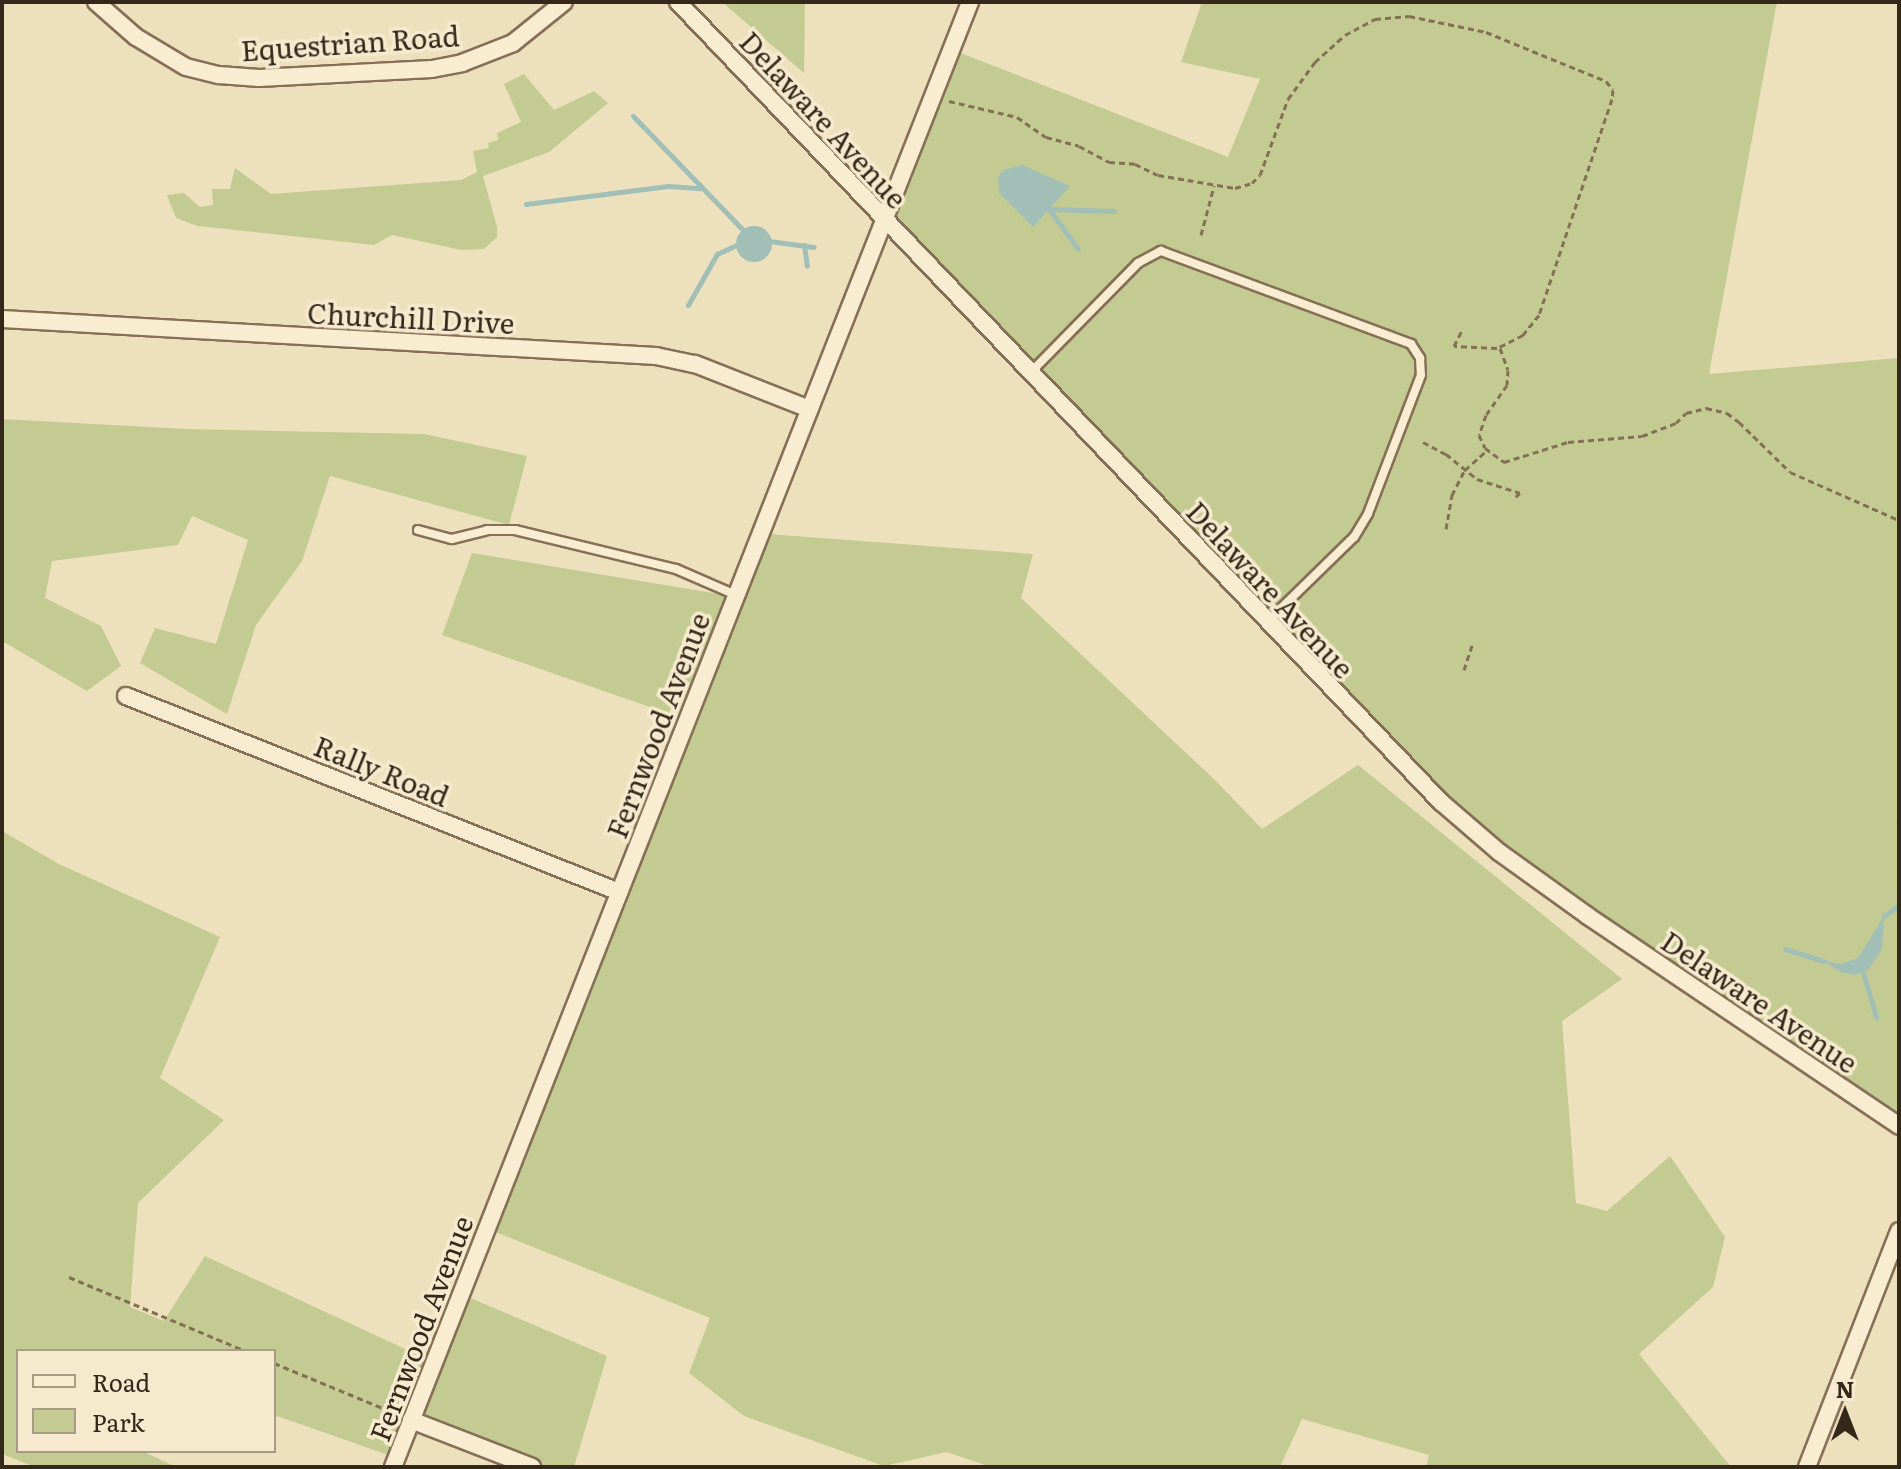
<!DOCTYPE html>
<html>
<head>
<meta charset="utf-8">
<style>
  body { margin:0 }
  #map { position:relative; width:1901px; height:1469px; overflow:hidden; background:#ede0bd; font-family:Literata,serif }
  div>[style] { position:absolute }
  .green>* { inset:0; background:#c3cb92 }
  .water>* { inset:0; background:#a1bfb6 }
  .round { border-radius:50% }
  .stream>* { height:5px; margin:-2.5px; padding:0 2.5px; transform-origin:2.5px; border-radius:2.5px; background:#a1bfb6 }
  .path>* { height:3px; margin-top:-1.5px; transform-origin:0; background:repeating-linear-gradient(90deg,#857057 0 6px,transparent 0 10px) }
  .roads { filter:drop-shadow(2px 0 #857057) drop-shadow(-2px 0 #857057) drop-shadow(0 2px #857057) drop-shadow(0 -2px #857057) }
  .service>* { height:8px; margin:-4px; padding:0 4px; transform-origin:4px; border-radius:4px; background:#f8edd0 }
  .minor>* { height:16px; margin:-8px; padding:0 8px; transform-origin:8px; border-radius:8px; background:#f8edd0 }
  span { translate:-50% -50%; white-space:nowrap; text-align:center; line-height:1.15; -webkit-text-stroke:7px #f5eacd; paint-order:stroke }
  .street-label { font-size:28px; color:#34281b }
  .frame { position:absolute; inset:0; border:4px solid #34281b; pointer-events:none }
  .legend { position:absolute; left:16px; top:1349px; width:260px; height:104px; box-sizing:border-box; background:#f5eacd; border:2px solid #a89c86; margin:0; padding:10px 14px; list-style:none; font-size:24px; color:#34281b }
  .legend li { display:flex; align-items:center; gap:16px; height:40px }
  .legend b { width:40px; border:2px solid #a89c86 }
  .north { position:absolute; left:1805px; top:1373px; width:80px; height:80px; -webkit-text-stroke:6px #f5eacd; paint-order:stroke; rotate:0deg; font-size:22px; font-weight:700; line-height:32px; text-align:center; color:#34281b }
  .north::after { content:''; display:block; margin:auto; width:28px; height:36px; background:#34281b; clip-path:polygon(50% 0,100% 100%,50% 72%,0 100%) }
</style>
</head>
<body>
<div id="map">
  <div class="green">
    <div style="clip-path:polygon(722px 2px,805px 2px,804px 73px)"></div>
    <div style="clip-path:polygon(1202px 2px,1777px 2px,1709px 374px,1899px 358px,1899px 1126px,1499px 852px,882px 218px,953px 50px,1228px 157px,1260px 79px,1181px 62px)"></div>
    <div style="clip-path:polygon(524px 74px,554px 110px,594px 91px,608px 103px,549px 152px,483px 176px,497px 227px,497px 237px,484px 249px,461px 250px,392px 235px,374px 245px,198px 226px,176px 218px,167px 195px,184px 193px,200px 207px,213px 205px,212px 189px,230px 189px,235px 168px,271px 194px,461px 180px,477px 172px,473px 151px,489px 148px,488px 143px,498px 140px,497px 133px,521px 122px,504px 84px)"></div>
    <div style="clip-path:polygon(2px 419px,186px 429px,424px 434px,527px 456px,509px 525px,330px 476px,302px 561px,256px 625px,227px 714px,140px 663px,155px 628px,216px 644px,248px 540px,192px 516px,178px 545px,52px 561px,45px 598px,101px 626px,121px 666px,87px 691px,2px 641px)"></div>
    <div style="clip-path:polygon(768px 534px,1033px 554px,1021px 598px,1216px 781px,1262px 829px,1358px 765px,1622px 979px,1562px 1021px,1576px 1203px,1607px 1211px,1670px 1156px,1725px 1237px,1713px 1287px,1639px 1354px,1731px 1467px,1426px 1467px,1429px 1455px,1302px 1419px,1280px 1467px,991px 1467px,947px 1452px,884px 1466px,744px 1416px,689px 1373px,710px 1318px,488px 1229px,696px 723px,442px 635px,472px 553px,743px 598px)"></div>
    <div style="clip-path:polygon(2px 831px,59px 864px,220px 937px,160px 1078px,224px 1120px,138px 1203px,130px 1307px,164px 1321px,205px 1256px,433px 1362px,461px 1294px,607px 1356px,574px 1467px,537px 1467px,410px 1421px,397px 1458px,274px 1415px,274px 1351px,18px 1351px,18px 1451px,142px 1451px,176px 1467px,35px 1467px,2px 1454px)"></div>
  </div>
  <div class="water">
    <div style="clip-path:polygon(1022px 165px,1070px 186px,1033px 227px,999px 193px,998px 177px,1004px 170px)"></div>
    <div class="round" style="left:736px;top:226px;width:36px;height:36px"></div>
    <div style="clip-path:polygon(1884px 916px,1882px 949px,1869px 969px,1855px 975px,1840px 972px,1824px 961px,1841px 964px,1858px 958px)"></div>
  </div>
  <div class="stream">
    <div style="left:633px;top:116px;width:163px;rotate:46deg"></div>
    <div style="left:526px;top:204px;width:143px;rotate:-7.2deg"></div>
    <div style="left:668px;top:186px;width:32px;rotate:4deg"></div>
    <div style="left:1049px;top:209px;width:65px;rotate:1.8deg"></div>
    <div style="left:1049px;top:209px;width:49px;rotate:54.1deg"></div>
    <div style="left:769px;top:241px;width:45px;rotate:7.6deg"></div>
    <div style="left:804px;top:245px;width:21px;rotate:82deg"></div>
    <div style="left:688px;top:305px;width:59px;rotate:-60.4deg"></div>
    <div style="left:717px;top:254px;width:29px;rotate:-25deg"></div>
    <div style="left:1884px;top:916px;width:19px;rotate:-36deg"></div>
    <div style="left:1785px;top:949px;width:41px;rotate:17.1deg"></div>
    <div style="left:1863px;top:972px;width:47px;rotate:73.9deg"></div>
  </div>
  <div class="path">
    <div style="left:949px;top:101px;width:70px;rotate:13.2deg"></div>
    <div style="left:1017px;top:117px;width:35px;rotate:35deg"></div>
    <div style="left:1046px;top:137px;width:34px;rotate:15deg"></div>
    <div style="left:1079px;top:146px;width:34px;rotate:28deg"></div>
    <div style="left:1109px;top:162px;width:26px;rotate:4deg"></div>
    <div style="left:1135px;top:164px;width:25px;rotate:26deg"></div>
    <div style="left:1158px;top:175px;width:78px;rotate:9.6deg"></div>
    <div style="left:1235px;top:188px;width:18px;rotate:-16deg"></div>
    <div style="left:1252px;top:183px;width:11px;rotate:-45deg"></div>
    <div style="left:1260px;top:175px;width:81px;rotate:-69.8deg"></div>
    <div style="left:1288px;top:99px;width:46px;rotate:-53.9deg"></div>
    <div style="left:1315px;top:62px;width:40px;rotate:-42deg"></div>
    <div style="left:1345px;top:35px;width:34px;rotate:-28deg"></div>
    <div style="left:1375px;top:19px;width:34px;rotate:-5deg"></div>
    <div style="left:1409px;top:16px;width:79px;rotate:11.7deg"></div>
    <div style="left:1486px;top:32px;width:130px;rotate:22.2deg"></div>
    <div style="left:1606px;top:81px;width:11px;rotate:52deg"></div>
    <div style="left:1613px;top:90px;width:9px;rotate:96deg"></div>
    <div style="left:1612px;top:99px;width:228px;rotate:108.7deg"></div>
    <div style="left:1539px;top:315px;width:26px;rotate:129deg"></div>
    <div style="left:1523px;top:335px;width:29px;rotate:153deg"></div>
    <div style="left:1497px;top:348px;width:43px;rotate:-177.3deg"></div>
    <div style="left:1454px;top:346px;width:20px;rotate:-63deg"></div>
    <div style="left:1201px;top:235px;width:51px;rotate:-75.1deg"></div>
    <div style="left:1500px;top:348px;width:23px;rotate:70deg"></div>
    <div style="left:1508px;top:370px;width:15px;rotate:94deg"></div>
    <div style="left:1507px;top:385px;width:37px;rotate:125deg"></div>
    <div style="left:1486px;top:415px;width:21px;rotate:109deg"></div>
    <div style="left:1479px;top:435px;width:14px;rotate:65deg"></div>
    <div style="left:1485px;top:448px;width:24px;rotate:36deg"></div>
    <div style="left:1504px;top:462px;width:67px;rotate:-17.4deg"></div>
    <div style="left:1568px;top:442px;width:74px;rotate:-4.6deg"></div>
    <div style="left:1642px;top:436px;width:36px;rotate:-21deg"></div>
    <div style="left:1676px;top:423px;width:14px;rotate:-45deg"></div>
    <div style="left:1686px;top:413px;width:21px;rotate:-14deg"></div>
    <div style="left:1706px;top:408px;width:22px;rotate:13deg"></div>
    <div style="left:1727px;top:413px;width:15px;rotate:37deg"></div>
    <div style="left:1739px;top:422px;width:71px;rotate:44.4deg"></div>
    <div style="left:1790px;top:472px;width:119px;rotate:23.8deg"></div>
    <div style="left:1423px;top:442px;width:26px;rotate:28deg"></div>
    <div style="left:1446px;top:454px;width:40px;rotate:39deg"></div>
    <div style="left:1477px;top:479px;width:45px;rotate:18deg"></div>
    <div style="left:1520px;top:493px;width:8px;rotate:140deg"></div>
    <div style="left:1446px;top:529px;width:35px;rotate:-80deg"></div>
    <div style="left:1452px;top:495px;width:28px;rotate:-63deg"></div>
    <div style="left:1465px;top:470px;width:30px;rotate:-42deg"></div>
    <div style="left:1464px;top:670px;width:29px;rotate:-72deg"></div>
    <div style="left:1898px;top:823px;width:2px;rotate:-63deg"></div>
    <div style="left:69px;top:1277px;width:192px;rotate:22.7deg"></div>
    <div style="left:274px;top:1363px;width:133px;rotate:22.5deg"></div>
  </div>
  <div class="roads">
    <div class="service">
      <div style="left:1031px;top:372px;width:153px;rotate:-45.5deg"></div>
      <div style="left:1138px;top:263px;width:26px;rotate:-28deg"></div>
      <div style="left:1161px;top:251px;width:267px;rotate:20.4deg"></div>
      <div style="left:1411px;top:344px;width:17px;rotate:57deg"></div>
      <div style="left:1420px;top:358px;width:17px;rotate:87deg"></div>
      <div style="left:1421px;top:375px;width:149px;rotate:110.9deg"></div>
      <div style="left:1368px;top:514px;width:27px;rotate:121deg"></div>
      <div style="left:1354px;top:537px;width:122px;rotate:135.7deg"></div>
      <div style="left:418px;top:530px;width:35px;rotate:15deg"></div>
      <div style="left:452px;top:539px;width:36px;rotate:-14deg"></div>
      <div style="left:487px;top:530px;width:28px"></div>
      <div style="left:515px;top:530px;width:166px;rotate:13.6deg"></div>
      <div style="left:676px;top:569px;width:65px;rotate:23.4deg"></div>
    </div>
    <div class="minor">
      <div style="left:96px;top:2px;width:53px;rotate:41.2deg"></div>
      <div style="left:136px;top:37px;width:58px;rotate:31deg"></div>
      <div style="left:186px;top:67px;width:34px;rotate:14deg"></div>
      <div style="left:219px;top:75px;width:40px;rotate:4.3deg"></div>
      <div style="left:259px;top:78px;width:173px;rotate:-3deg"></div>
      <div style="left:432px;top:69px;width:31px;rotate:-11deg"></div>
      <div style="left:462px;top:63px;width:55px;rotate:-21.4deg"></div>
      <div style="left:513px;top:43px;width:65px;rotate:-38.8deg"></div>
      <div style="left:678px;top:2px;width:1106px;rotate:46.36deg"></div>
      <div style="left:1441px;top:802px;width:77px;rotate:40.8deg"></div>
      <div style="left:1499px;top:852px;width:110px;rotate:35.7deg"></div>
      <div style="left:1588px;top:916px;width:375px;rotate:34deg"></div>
      <div style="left:2px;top:319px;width:655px;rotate:3.24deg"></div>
      <div style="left:656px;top:356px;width:40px;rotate:12deg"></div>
      <div style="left:695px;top:364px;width:123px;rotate:21.5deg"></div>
      <div style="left:126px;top:696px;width:531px;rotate:21.68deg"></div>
      <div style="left:411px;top:1420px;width:130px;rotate:21.2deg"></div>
      <div style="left:393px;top:1467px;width:1575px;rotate:-68.5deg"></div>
      <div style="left:1807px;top:1467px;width:253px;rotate:-68.7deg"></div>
    </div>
  </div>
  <div class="street-label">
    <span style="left:350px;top:42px;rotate:-4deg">Equestrian Road</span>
    <span style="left:824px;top:119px;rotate:47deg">Delaware Avenue</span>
    <span style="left:411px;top:317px;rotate:3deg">Churchill Drive</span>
    <span style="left:1271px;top:589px;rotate:47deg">Delaware Avenue</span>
    <span style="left:657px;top:725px;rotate:-69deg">Fernwood Avenue</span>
    <span style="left:382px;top:770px;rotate:22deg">Rally Road</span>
    <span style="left:1760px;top:1001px;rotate:34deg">Delaware Avenue</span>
    <span style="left:420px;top:1328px;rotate:-69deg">Fernwood Avenue</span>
  </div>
  <div class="frame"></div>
  <ul class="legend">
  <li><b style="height:10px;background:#f8edd0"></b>Road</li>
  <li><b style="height:22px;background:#c3cb92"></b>Park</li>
  </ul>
  <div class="north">N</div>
</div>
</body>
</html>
